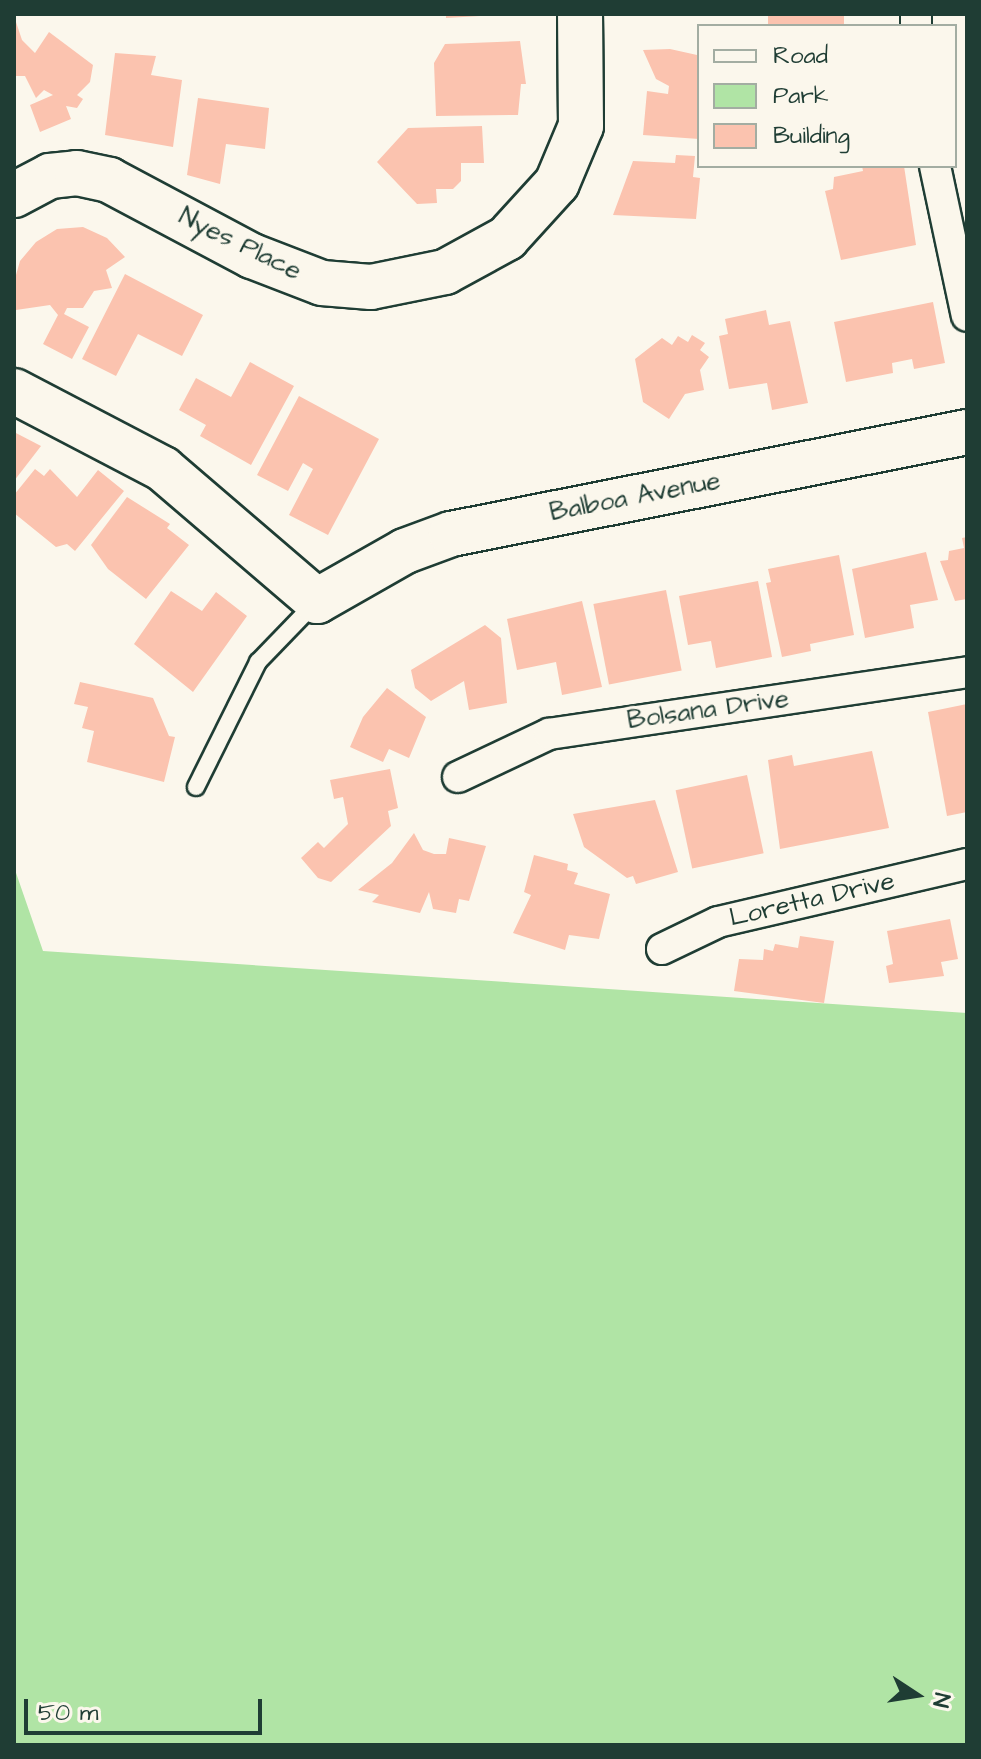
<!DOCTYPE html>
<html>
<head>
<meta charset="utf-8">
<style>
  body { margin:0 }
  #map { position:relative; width:981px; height:1759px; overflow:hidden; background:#fbf7ec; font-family:"Architects Daughter",sans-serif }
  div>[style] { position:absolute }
  .green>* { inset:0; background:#b0e4a5 }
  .building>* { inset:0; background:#fbc3af; transform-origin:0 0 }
  .roads { filter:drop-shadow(2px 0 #1f3d34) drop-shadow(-2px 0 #1f3d34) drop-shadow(0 2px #1f3d34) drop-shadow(0 -2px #1f3d34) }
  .lane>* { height:16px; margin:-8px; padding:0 8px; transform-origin:8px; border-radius:8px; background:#fbf7ec }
  .street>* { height:30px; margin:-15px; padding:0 15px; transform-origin:15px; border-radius:15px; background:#fbf7ec }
  .secondary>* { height:44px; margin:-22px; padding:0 22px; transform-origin:22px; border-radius:22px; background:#fbf7ec }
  span { translate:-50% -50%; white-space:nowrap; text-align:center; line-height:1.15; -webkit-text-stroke:6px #fbf7ec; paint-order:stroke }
  .street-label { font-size:26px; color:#1f3d34 }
  .frame { position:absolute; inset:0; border:16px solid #1f3d34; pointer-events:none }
  .legend { position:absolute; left:697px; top:24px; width:260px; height:144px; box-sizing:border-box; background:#fbf7ec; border:2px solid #a3ada2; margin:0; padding:10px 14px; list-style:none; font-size:24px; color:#1f3d34 }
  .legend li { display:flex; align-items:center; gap:16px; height:40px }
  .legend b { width:40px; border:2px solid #a3ada2 }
  .north { position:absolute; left:877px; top:1655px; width:80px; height:80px; -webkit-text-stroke:6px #fbf7ec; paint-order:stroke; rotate:102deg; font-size:22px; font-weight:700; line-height:32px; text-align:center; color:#1f3d34 }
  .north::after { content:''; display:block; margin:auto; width:28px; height:36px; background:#1f3d34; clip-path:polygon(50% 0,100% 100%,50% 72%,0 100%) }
  .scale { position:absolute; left:24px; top:1699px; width:238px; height:36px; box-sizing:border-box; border:4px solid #1f3d34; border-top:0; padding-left:10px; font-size:24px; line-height:28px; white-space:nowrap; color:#1f3d34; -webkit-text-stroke:6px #fbf7ec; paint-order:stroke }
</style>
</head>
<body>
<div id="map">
  <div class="green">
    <div style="clip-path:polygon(14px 867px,43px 951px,967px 1013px,967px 1745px,14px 1745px)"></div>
  </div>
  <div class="building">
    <div style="clip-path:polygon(446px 14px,516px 14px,446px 18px)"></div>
    <div style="left:768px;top:14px;width:76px;height:12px"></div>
    <div style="clip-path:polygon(14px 16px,22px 40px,35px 53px,49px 32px,93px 65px,90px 82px,77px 95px,83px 99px,77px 108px,66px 106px,71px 119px,40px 132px,30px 105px,53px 95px,44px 90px,36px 98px,25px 76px,14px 76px)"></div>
    <div style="clip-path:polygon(520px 41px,526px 84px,521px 84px,518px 115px,436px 116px,434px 63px,445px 44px)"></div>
    <div style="clip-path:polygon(670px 49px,697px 55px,699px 60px,699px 139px,643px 135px,647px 91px,668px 94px,669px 86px,656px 79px,643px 50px)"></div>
    <div style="clip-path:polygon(115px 53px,156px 56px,151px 75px,182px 80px,173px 147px,105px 135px)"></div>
    <div style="clip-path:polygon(198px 98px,269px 108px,265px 149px,226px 144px,220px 184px,187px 175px)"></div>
    <div style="clip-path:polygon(482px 126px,484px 163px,461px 163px,461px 181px,453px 189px,436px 189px,437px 203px,417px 204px,377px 162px,408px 128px)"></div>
    <div style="clip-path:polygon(676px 155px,695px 156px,693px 177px,700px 178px,696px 219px,613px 215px,633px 161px,675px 163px)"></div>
    <div style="clip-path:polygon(862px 166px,904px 166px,916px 245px,841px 260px,825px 191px,833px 189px,834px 177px,863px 171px)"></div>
    <div style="clip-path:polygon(83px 227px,107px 238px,125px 257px,106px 270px,112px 288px,94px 291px,83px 308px,67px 308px,64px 314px,89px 327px,72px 359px,43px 344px,58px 315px,50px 305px,16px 310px,14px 282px,20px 261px,36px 242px,57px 229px)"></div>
    <div style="clip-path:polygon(125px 274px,203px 315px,182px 356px,138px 334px,116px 376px,82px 359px)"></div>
    <div style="clip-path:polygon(933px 302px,945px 363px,914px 369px,912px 359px,892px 363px,893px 373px,846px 382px,834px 322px)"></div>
    <div style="clip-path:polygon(766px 310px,769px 325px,790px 321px,808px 403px,772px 410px,767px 383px,729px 389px,719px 336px,728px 334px,725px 319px)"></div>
    <div style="clip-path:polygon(692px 335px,705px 343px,700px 350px,709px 357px,700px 370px,704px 390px,685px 394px,669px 419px,643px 402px,635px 359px,662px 338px,672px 345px,678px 336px,688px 342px)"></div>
    <div style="clip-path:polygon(250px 362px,294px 386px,251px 465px,200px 436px,206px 425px,179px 410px,196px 378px,231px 397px)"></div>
    <div style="clip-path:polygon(299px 396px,379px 439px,328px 535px,289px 515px,313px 469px,303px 463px,288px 491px,257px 475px)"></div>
    <div style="clip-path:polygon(14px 432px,41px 446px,14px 481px)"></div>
    <div style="clip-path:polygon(35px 469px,44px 476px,50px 469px,77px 497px,98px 470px,124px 491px,75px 551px,67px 544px,56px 547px,14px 513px,14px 495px)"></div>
    <div style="clip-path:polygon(127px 497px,170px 524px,167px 528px,189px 545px,146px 599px,108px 569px,91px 545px)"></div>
    <div style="clip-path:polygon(967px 537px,967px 599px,955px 601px,940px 561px,948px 560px,949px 551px,964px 548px,962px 538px)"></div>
    <div style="clip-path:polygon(926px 552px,938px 600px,910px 605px,914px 628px,865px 638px,852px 569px)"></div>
    <div style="clip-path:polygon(839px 555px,854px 635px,810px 644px,811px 651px,782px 657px,766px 583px,771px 582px,768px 569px)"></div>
    <div style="clip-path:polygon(758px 581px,772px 657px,716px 668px,711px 641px,688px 645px,679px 596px)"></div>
    <div style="left:666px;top:590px;width:82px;height:74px;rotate:79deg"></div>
    <div style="clip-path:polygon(171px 591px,202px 611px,216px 592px,247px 616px,193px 692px,134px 644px)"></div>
    <div style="clip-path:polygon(582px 601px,602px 687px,562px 695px,556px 662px,517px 670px,507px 619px)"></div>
    <div style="clip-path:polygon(485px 625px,501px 638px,507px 703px,469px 710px,464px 681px,431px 701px,415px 688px,411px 670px)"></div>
    <div style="clip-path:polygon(80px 682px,153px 698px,169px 736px,175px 737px,164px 782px,87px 762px,94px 731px,82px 728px,88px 707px,74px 704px)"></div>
    <div style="clip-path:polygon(387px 688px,426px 717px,409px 758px,389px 749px,383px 762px,350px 747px,363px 717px)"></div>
    <div style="clip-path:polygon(967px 704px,967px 812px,947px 816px,928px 712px)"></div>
    <div style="clip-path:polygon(872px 751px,889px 828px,780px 849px,768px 760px,792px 755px,794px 766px)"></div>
    <div style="clip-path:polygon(390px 769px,398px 808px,388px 811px,391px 826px,331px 882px,318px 878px,301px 858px,318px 842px,324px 848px,348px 824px,343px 797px,334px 799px,330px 780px)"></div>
    <div style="left:747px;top:775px;width:80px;height:73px;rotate:78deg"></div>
    <div style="clip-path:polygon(655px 800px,678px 872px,636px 884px,633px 876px,627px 878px,584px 847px,573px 814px)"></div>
    <div style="clip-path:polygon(414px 833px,423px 850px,434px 854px,446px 854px,449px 838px,486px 846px,469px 901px,459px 899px,456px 913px,433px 909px,429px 892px,420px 913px,372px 902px,379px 895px,358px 890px,392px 863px)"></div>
    <div style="clip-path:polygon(534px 855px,568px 864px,567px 870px,578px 873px,574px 884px,610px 894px,599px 939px,569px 935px,565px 950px,513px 933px,531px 895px,524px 892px)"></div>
    <div style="clip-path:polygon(950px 919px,958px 959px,941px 962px,944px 976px,889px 983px,886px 966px,893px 964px,887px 931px)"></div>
    <div style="clip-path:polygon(800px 936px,834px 941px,824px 1003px,734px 991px,739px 959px,763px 960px,764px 949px,773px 951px,775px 944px,798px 948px)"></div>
  </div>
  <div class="roads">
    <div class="lane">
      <div style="left:196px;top:787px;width:140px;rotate:-63.6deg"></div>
      <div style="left:258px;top:662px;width:83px;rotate:-46deg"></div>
    </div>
    <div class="street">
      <div style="left:916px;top:26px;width:12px;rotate:-90deg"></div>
      <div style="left:935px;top:166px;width:153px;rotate:78deg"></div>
      <div style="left:458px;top:777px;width:101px;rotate:-25.3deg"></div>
      <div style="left:549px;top:734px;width:423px;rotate:-8.4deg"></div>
      <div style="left:662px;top:949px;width:62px;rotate:-25.7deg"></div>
      <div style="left:718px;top:922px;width:256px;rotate:-13.1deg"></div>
    </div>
    <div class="secondary">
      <div style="left:14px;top:195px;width:41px;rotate:-27.8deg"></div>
      <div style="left:50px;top:176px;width:27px;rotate:-6deg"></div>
      <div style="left:77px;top:173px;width:33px;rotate:12deg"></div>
      <div style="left:109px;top:180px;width:162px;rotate:28deg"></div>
      <div style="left:252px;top:256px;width:75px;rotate:21.1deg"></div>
      <div style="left:322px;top:283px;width:49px;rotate:4.7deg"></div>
      <div style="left:371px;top:287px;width:76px;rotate:-11.5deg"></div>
      <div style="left:445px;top:272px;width:71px;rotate:-28.7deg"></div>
      <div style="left:507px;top:238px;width:74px;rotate:-47.7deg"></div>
      <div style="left:557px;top:183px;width:62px;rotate:-67.2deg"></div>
      <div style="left:581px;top:126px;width:112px;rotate:-90.5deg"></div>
      <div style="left:14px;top:391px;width:168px;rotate:27.6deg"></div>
      <div style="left:163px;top:469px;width:203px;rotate:40.6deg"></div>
      <div style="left:317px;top:601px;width:101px;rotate:-29.6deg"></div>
      <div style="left:405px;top:551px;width:49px;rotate:-20.3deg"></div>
      <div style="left:451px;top:534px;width:526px;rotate:-11.18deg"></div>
    </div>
  </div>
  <div class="street-label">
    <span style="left:240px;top:244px;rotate:26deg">Nyes Place</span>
    <span style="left:635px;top:497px;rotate:-11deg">Balboa Avenue</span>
    <span style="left:708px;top:710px;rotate:-8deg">Bolsana Drive</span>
    <span style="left:812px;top:900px;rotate:-13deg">Loretta Drive</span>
  </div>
  <div class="frame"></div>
  <ul class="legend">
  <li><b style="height:10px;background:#fbf7ec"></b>Road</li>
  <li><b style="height:22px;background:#b0e4a5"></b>Park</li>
  <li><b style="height:22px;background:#fbc3af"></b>Building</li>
  </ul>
  <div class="north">N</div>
  <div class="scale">50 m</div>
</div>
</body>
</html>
